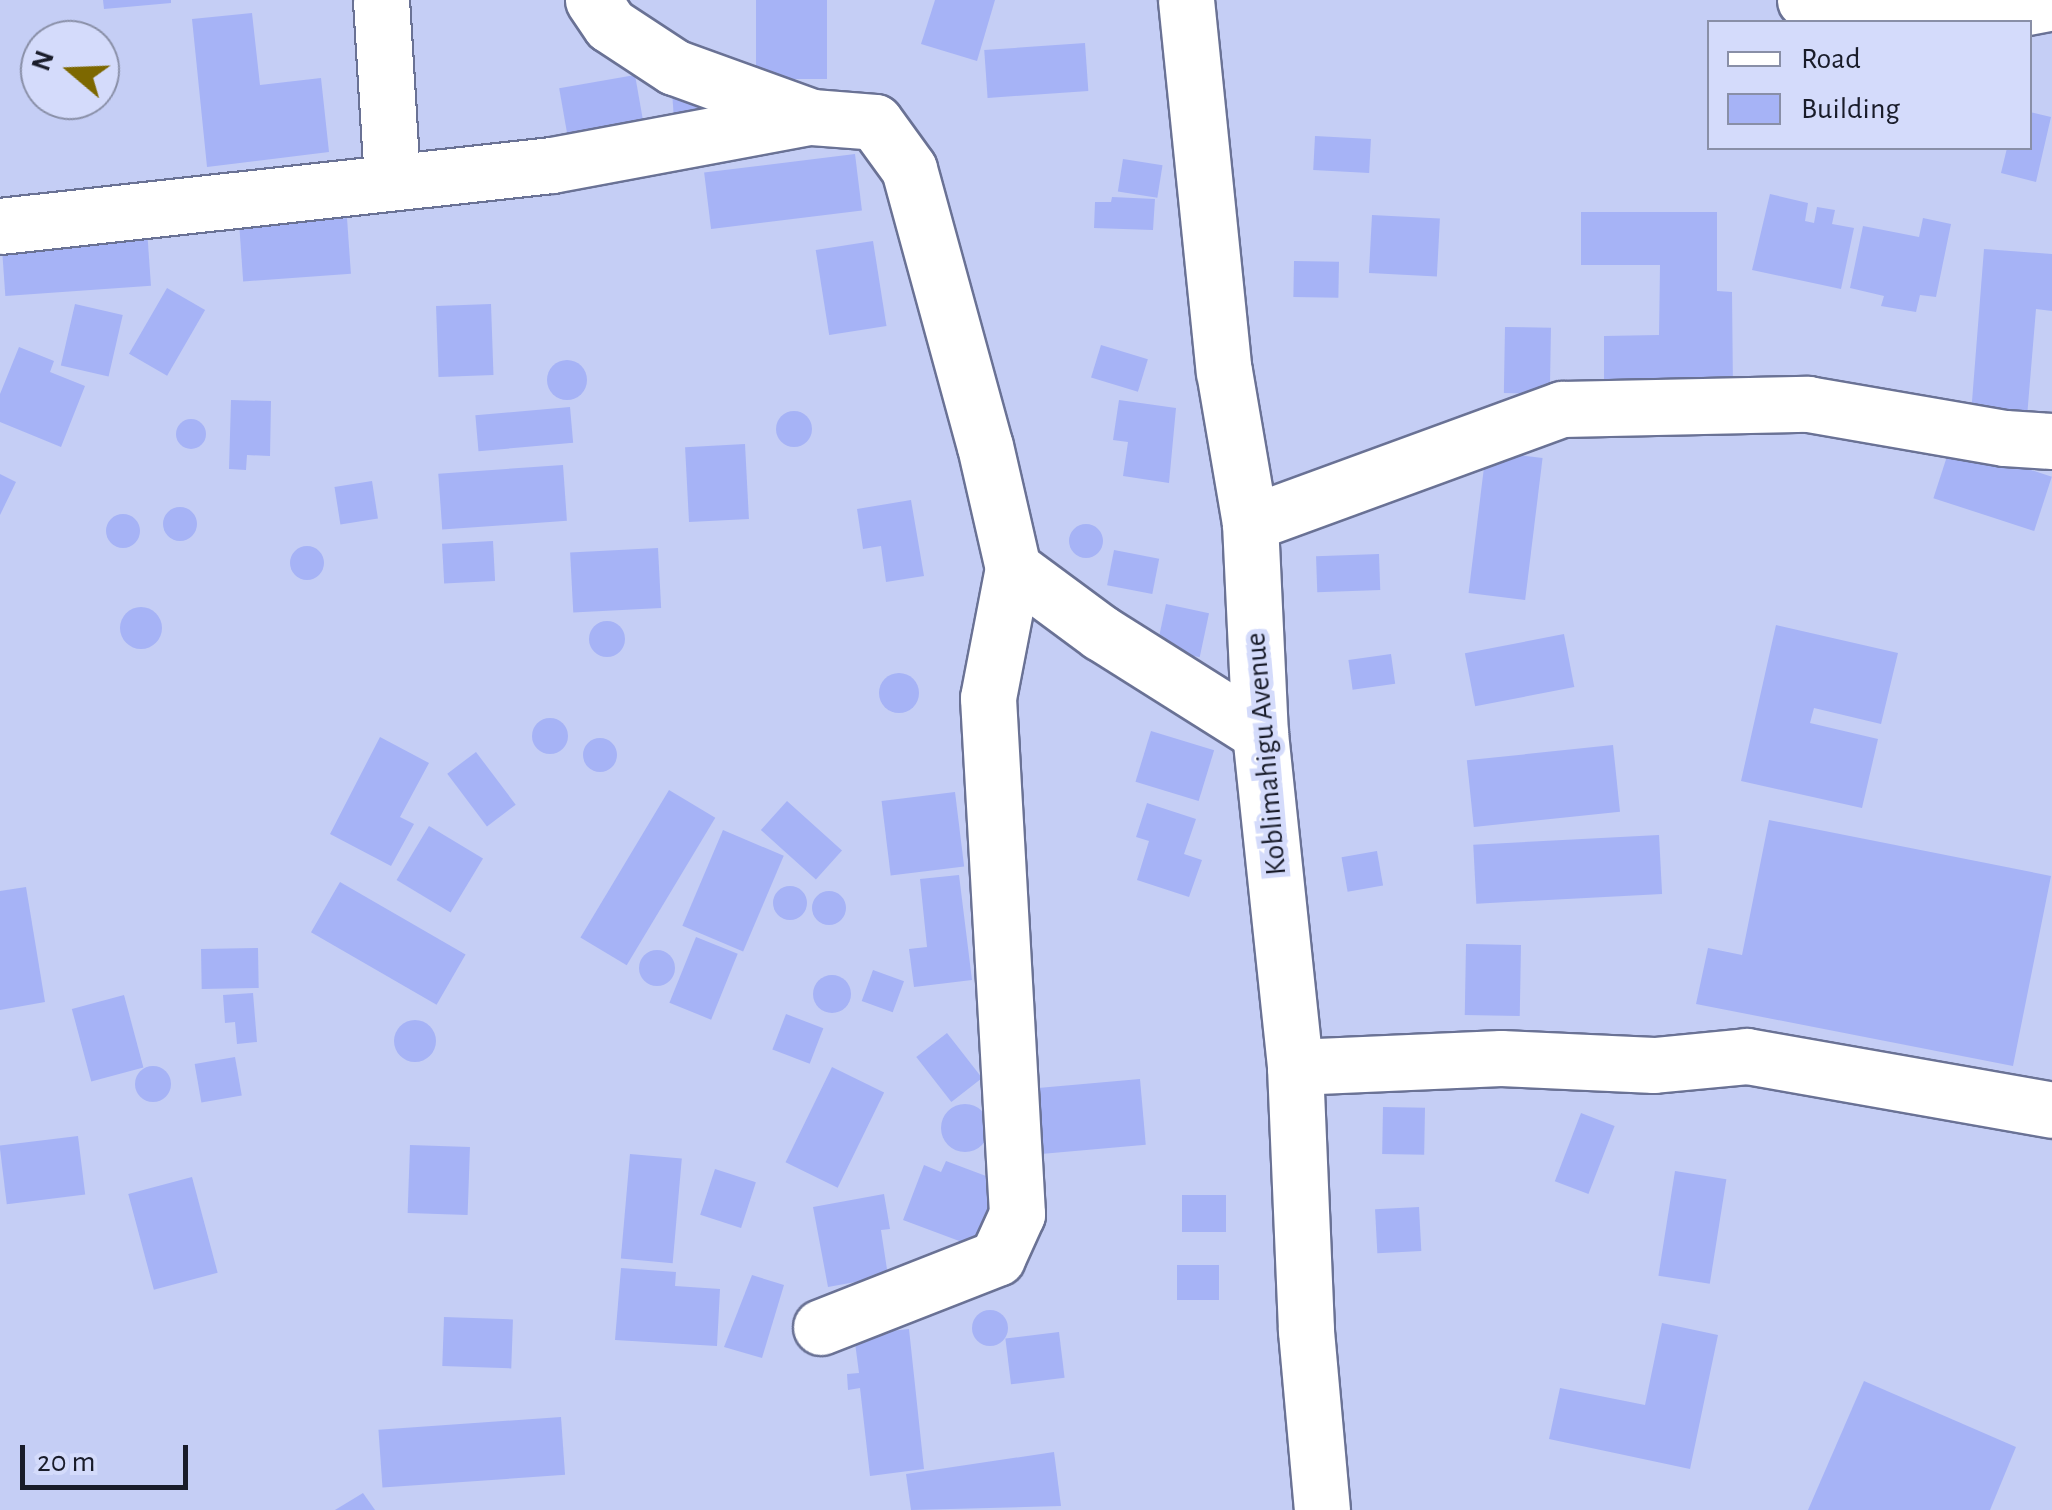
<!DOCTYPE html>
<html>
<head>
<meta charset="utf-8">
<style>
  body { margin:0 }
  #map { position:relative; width:2052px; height:1510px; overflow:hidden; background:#c5cef5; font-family:"Alegreya Sans",sans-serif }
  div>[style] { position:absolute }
  .building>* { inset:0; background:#a6b3f6; transform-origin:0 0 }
  .round { border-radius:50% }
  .roads { filter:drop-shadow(2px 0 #6a7295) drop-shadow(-2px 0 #6a7295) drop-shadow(0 2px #6a7295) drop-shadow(0 -2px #6a7295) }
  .street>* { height:55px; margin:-27.5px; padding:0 27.5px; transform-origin:27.5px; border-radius:27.5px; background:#fff }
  span { translate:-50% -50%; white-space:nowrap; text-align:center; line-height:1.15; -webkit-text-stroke:10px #d4dbfb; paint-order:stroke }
  .street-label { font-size:30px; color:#191c2a }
  .legend { position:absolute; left:1707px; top:20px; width:325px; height:130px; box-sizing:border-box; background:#d4dbfb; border:2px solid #898fa7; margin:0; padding:12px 18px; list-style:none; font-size:30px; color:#191c2a }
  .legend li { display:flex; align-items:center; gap:20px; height:50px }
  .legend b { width:50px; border:2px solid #898fa7 }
  .north { position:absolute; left:20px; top:20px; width:100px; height:100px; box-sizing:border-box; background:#d4dbfb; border:2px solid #898fa7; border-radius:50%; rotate:289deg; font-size:28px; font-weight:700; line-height:40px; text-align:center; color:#191c2a }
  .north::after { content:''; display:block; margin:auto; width:35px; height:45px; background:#7d6800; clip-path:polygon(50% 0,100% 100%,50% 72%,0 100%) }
  .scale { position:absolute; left:20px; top:1445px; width:168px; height:45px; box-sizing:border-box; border:5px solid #191c2a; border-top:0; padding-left:12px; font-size:30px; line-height:35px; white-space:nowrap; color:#191c2a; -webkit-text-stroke:8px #d4dbfb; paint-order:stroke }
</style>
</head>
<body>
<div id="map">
  <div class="building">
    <div style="clip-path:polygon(103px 0,171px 0,171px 3px,104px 9px)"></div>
    <div style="left:756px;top:0;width:71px;height:79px"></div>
    <div style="clip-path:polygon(935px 0,995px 0,977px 61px,921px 44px)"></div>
    <div style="clip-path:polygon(252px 13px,260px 85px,321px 78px,329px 152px,207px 167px,192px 19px)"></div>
    <div style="left:1085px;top:43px;width:48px;height:101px;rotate:86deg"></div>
    <div style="left:635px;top:75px;width:56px;height:77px;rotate:80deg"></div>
    <div style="left:702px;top:90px;width:29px;height:30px;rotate:86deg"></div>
    <div style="clip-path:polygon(2030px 112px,2051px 117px,2036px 182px,2001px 173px,2007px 148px,2030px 148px)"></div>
    <div style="left:1315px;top:136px;width:56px;height:34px;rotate:3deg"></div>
    <div style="left:855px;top:154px;width:57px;height:152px;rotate:83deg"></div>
    <div style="left:1123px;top:159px;width:40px;height:33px;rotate:9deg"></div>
    <div style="clip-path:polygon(1770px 194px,1808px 203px,1805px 221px,1814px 223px,1817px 207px,1835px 210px,1832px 224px,1854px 228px,1841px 289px,1752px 270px)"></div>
    <div style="clip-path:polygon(1112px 197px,1155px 199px,1153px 230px,1094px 228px,1095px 202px,1111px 202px)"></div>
    <div style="clip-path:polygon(1581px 212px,1717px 212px,1717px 291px,1732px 292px,1733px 392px,1604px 392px,1604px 336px,1659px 335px,1660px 265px,1581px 265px)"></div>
    <div style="left:1372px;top:215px;width:68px;height:58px;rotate:3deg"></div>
    <div style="left:347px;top:218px;width:56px;height:108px;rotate:86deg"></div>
    <div style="clip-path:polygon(1923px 218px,1951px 224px,1936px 297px,1920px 295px,1916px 312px,1881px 306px,1884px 296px,1850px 288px,1863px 226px,1919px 237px)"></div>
    <div style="left:147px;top:229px;width:57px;height:146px;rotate:86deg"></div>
    <div style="left:873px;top:241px;width:86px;height:58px;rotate:81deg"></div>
    <div style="clip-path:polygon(1984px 249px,2052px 254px,2052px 311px,2036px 309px,2027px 417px,1971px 414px)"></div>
    <div style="left:1294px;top:261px;width:45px;height:36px;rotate:1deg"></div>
    <div style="left:167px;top:288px;width:44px;height:76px;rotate:30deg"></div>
    <div style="left:75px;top:304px;width:49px;height:63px;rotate:13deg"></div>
    <div style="left:491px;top:304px;width:71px;height:55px;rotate:88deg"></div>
    <div style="left:1505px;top:327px;width:46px;height:66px;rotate:1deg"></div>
    <div style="left:1101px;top:345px;width:49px;height:34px;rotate:17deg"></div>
    <div style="clip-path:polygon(19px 347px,54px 361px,50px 372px,85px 386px,61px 447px,0 422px,0 394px)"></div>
    <div class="round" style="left:547px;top:360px;width:40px;height:40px"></div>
    <div style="clip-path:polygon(231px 400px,271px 401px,270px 456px,247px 455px,246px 470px,229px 469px)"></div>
    <div style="clip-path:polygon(1119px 400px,1176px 408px,1169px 483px,1123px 476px,1128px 442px,1113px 440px)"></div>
    <div style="left:570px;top:407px;width:36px;height:95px;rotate:85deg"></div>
    <div class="round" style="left:776px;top:411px;width:36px;height:36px"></div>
    <div class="round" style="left:176px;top:419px;width:30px;height:30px"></div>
    <div style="left:745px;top:444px;width:75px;height:60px;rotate:87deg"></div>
    <div style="left:1951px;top:444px;width:106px;height:57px;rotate:18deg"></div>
    <div style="left:1486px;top:451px;width:57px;height:143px;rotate:7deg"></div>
    <div style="left:563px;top:465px;width:56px;height:125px;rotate:86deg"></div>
    <div style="clip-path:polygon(0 474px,16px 482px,0 515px)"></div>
    <div style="left:372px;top:481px;width:38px;height:38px;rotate:81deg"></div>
    <div style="clip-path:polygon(911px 500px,924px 576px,886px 582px,881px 546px,863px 549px,857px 509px)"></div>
    <div class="round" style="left:163px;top:507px;width:34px;height:34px"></div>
    <div class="round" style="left:106px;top:514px;width:34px;height:34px"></div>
    <div class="round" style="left:1069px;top:524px;width:34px;height:34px"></div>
    <div style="left:493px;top:541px;width:40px;height:51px;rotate:87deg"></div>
    <div class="round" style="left:290px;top:546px;width:34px;height:34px"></div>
    <div style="left:658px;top:548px;width:60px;height:88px;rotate:87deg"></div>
    <div style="left:1114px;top:550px;width:46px;height:36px;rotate:11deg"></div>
    <div style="left:1379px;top:554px;width:36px;height:63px;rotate:88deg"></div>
    <div style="left:1166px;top:604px;width:44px;height:45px;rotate:12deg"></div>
    <div class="round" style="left:120px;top:607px;width:42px;height:42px"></div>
    <div class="round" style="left:589px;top:621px;width:36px;height:36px"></div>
    <div style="clip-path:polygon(1776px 625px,1898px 653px,1881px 724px,1814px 708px,1810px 723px,1878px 739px,1862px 808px,1741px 781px)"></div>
    <div style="left:1564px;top:634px;width:54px;height:101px;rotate:79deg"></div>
    <div style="left:1391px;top:654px;width:30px;height:43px;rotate:82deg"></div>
    <div class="round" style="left:879px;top:673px;width:40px;height:40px"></div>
    <div class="round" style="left:532px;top:718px;width:36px;height:36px"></div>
    <div style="left:1151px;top:731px;width:66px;height:53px;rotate:17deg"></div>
    <div style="clip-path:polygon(380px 737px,429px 763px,400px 817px,414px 824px,391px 866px,330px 834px)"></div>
    <div class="round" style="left:583px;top:738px;width:34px;height:34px"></div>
    <div style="left:1613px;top:745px;width:67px;height:147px;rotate:84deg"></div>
    <div style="left:476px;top:752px;width:66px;height:36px;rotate:53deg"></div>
    <div style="left:669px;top:790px;width:54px;height:172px;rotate:31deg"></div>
    <div style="left:955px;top:792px;width:75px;height:74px;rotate:83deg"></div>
    <div style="left:787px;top:801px;width:74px;height:39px;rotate:42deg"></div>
    <div style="clip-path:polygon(1147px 803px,1196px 819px,1184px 854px,1202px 860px,1189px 897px,1137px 880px,1149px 841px,1136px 837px)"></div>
    <div style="clip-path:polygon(1769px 820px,2051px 876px,2013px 1066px,1696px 1004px,1708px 948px,1742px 955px)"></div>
    <div style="left:429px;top:826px;width:63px;height:63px;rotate:31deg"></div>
    <div style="left:723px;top:830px;width:66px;height:104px;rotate:23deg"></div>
    <div style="left:1659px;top:835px;width:59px;height:186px;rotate:87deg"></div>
    <div style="left:1377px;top:851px;width:35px;height:36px;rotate:80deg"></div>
    <div style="clip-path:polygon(959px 875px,972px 980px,914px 987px,909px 949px,927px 947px,920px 879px)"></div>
    <div style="left:340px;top:882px;width:145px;height:58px;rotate:30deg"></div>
    <div class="round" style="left:773px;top:886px;width:34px;height:34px"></div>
    <div style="clip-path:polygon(26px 887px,45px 1002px,0 1010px,0 891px)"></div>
    <div class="round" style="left:812px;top:891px;width:34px;height:34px"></div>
    <div style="left:696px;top:937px;width:45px;height:71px;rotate:22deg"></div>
    <div style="left:1466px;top:944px;width:55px;height:71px;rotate:1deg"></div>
    <div style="left:258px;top:948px;width:40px;height:57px;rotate:89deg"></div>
    <div class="round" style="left:639px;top:950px;width:36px;height:36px"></div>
    <div style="left:873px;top:970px;width:33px;height:33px;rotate:20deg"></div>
    <div class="round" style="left:813px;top:975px;width:38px;height:38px"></div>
    <div style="clip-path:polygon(253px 993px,257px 1042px,237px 1044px,235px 1022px,225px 1023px,223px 995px)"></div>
    <div style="left:124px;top:995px;width:75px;height:54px;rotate:75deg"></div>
    <div style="left:786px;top:1014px;width:40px;height:38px;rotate:21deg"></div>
    <div class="round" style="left:394px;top:1020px;width:42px;height:42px"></div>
    <div style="left:947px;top:1033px;width:57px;height:39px;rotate:52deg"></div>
    <div style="left:235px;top:1057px;width:39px;height:41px;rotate:80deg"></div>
    <div class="round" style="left:135px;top:1066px;width:36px;height:36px"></div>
    <div style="left:832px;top:1067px;width:58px;height:106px;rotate:26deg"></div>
    <div style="left:1140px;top:1079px;width:66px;height:108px;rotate:85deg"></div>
    <div class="round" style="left:941px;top:1104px;width:48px;height:48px"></div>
    <div style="left:1383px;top:1107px;width:42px;height:47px;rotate:1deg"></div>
    <div style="left:1581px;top:1113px;width:36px;height:73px;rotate:21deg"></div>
    <div style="left:78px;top:1136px;width:59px;height:79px;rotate:83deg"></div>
    <div style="left:410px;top:1145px;width:60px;height:68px;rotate:2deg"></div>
    <div style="left:630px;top:1154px;width:52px;height:105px;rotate:5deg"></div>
    <div style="clip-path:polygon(946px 1161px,1002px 1182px,978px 1248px,903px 1220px,924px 1165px,941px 1172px)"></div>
    <div style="left:715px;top:1169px;width:43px;height:48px;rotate:18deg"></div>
    <div style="left:1675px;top:1171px;width:52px;height:106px;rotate:9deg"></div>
    <div style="left:192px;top:1177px;width:99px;height:66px;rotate:75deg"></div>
    <div style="clip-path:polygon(884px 1194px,890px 1229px,881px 1230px,888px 1276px,828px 1287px,813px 1207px)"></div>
    <div style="left:1182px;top:1195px;width:44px;height:37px"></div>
    <div style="left:1419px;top:1207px;width:44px;height:44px;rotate:87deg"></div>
    <div style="left:1219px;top:1265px;width:35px;height:42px;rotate:90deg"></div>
    <div style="clip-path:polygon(621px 1268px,676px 1272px,675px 1286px,720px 1289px,717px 1346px,615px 1340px)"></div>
    <div style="clip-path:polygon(752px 1275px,784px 1285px,762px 1358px,724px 1347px)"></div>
    <div class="round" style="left:972px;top:1310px;width:36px;height:36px"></div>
    <div style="left:444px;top:1317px;width:69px;height:49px;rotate:2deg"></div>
    <div style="clip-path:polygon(1662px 1323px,1718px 1335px,1690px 1469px,1549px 1439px,1560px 1388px,1645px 1405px)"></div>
    <div style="clip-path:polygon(909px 1329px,924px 1469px,870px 1476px,860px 1388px,848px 1390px,847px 1374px,859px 1373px,854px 1335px)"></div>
    <div style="left:1059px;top:1332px;width:46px;height:54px;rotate:83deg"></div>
    <div style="clip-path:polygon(1864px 1381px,2016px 1447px,1990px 1510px,1808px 1510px)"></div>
    <div style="left:561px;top:1417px;width:58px;height:183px;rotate:86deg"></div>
    <div style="clip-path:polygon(1054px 1452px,1061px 1506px,911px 1510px,906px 1474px)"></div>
    <div style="clip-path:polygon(363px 1493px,375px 1510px,335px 1510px)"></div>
  </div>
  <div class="roads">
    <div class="street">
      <div style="left:381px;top:0;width:182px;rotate:86.5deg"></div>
      <div style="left:593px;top:0;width:30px;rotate:56deg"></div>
      <div style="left:610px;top:25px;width:77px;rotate:33.3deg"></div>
      <div style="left:674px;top:67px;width:147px;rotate:19.9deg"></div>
      <div style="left:812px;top:117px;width:63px;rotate:4.5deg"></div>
      <div style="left:875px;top:122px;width:58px;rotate:54.1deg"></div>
      <div style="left:909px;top:169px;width:287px;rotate:74.7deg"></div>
      <div style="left:985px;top:446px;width:125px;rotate:77.1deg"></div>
      <div style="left:1013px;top:568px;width:132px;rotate:100.9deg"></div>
      <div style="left:988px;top:698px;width:517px;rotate:86.78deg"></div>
      <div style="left:1017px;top:1214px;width:48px;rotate:114.4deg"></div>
      <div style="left:997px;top:1258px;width:189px;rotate:158.6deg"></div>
      <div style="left:1186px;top:0;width:373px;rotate:84.2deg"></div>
      <div style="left:1224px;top:371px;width:154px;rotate:80.3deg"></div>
      <div style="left:1250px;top:523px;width:210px;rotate:87.3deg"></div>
      <div style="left:1260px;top:733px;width:336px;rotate:84deg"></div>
      <div style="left:1295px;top:1067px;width:264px;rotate:87.6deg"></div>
      <div style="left:1306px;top:1331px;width:180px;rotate:84.9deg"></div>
      <div style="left:1805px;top:0;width:150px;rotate:8deg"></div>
      <div style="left:1954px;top:21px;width:96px;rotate:-10.8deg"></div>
      <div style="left:0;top:226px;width:555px;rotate:-6.31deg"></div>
      <div style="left:552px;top:165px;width:261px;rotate:-10.6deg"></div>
      <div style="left:1250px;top:523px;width:332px;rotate:-20.1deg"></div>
      <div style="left:1562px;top:409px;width:246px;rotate:-1.2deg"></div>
      <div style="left:1808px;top:404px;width:200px;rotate:9.8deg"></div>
      <div style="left:2005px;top:438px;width:47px;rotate:3.7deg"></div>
      <div style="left:1013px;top:568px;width:109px;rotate:36.5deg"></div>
      <div style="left:1101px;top:633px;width:188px;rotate:32.2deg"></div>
      <div style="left:1295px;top:1067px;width:206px;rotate:-2.5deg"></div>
      <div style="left:1501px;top:1058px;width:153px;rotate:2.6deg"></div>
      <div style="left:1654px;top:1065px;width:93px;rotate:-5.5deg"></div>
      <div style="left:1747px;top:1056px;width:310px;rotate:10deg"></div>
    </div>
  </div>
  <div class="street-label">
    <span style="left:1266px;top:754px;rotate:-95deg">Koblimahigu Avenue</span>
  </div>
  <ul class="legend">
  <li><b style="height:12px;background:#fff"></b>Road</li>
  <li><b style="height:28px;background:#a6b3f6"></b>Building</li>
  </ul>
  <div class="north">N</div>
  <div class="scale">20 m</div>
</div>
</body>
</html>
